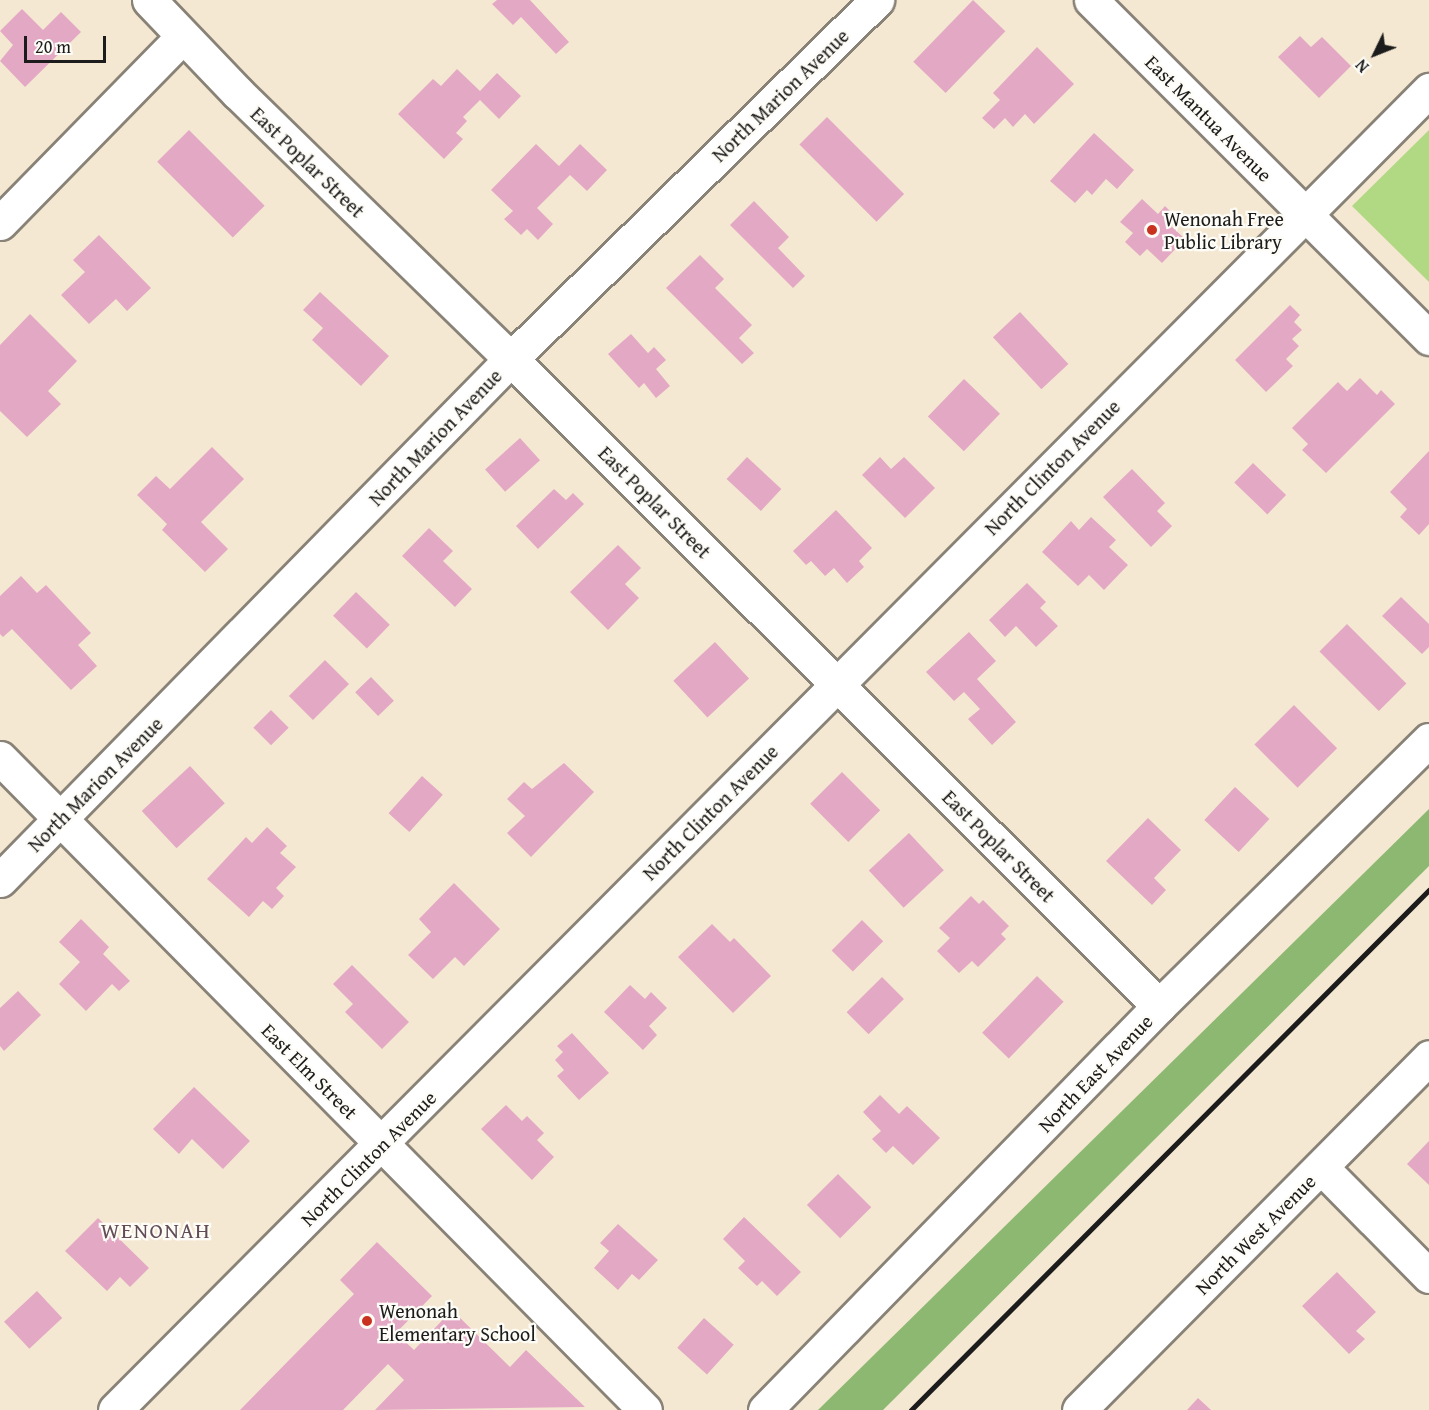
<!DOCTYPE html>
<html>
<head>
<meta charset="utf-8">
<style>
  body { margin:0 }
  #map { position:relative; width:1429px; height:1410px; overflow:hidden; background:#f5e8d2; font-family:"Gentium Book Plus",serif }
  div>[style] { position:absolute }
  .green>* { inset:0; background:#b1d883 }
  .forest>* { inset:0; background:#8cb871 }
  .building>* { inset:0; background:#e3a9c4; transform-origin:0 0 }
  .roads { filter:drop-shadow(2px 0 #888277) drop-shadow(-2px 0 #888277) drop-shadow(0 2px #888277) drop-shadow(0 -2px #888277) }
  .minor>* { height:33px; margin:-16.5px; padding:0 16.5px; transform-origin:16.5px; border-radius:16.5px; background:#fff }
  .rail>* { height:4.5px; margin:-2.25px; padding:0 2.25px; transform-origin:2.25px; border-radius:2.25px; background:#1c1c1c }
  .dots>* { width:16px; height:16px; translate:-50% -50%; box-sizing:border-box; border:3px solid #fdfcf7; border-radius:50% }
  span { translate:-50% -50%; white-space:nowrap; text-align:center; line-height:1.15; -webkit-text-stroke:4.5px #fdfcf7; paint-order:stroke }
  .street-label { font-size:20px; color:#1c1c1c }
  .poi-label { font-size:20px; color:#1c1c1c }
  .left { translate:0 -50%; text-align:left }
  .quarter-label { font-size:22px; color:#624d57; letter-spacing:1.5px }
  .north { position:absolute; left:1345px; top:24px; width:60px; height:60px; -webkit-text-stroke:4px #fdfcf7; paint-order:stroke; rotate:227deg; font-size:16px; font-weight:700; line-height:24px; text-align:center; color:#1c1c1c }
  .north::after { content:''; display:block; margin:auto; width:21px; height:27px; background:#1c1c1c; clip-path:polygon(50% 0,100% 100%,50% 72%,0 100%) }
  .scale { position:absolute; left:24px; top:36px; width:82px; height:27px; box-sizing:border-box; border:3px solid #1c1c1c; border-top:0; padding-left:8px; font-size:18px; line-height:21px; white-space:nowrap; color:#1c1c1c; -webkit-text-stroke:4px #fdfcf7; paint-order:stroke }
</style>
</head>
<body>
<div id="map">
  <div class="green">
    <div style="clip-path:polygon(1429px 130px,1429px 282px,1352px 206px)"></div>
  </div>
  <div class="forest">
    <div style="clip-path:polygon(1429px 809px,1429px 866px,883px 1410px,818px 1410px)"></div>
  </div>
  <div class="building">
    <div style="clip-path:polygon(497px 0,530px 0,569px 42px,556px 54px,521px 17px,513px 25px,492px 4px)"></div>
    <div style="left:973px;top:0;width:45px;height:86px;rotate:44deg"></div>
    <div style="clip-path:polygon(22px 9px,43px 30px,61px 12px,81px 32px,25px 87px,0 61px,13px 45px,0 31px)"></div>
    <div style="clip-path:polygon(1300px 36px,1311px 47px,1322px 37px,1351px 66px,1319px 98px,1278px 57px)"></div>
    <div style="clip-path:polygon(1037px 47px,1074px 84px,1034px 124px,1025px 114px,1013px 127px,1005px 118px,994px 129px,982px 118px,1000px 100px,993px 93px)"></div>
    <div style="clip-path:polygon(457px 69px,480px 91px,497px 73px,521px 96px,499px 119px,480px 100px,463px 117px,467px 121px,456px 133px,463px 139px,444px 159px,398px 114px,433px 79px,441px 86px)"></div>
    <div style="left:827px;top:117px;width:109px;height:39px;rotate:45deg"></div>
    <div style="left:189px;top:130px;width:107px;height:45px;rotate:45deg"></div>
    <div style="clip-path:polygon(1094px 133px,1134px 170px,1117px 189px,1106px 179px,1092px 195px,1087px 190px,1075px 203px,1050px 181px)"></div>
    <div style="clip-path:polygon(536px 144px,559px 166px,580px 144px,607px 170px,587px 191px,570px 175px,537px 208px,553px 224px,538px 240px,527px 229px,521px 235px,504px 219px,513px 211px,491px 190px)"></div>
    <div style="clip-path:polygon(1142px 199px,1158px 214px,1165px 206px,1178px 219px,1171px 226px,1185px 239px,1162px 263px,1147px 249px,1140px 256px,1125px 242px,1133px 233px,1120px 222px)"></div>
    <div style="clip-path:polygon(754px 201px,789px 237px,778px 248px,805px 276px,793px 288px,730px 225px)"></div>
    <div style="clip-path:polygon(99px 235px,151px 288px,127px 311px,116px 299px,89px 324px,61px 295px,85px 272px,73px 260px)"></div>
    <div style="clip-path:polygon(700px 255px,724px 279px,715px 288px,752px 325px,739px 338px,754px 353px,742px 364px,666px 288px)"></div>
    <div style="clip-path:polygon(320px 292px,389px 356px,361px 386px,312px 340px,323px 328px,303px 310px)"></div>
    <div style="clip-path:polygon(1290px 305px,1300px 315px,1294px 322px,1302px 330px,1292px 339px,1299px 346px,1286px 359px,1293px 366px,1266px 392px,1235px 360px)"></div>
    <div style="left:1020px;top:312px;width:71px;height:37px;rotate:47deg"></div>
    <div style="clip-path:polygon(30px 314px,77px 361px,48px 391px,61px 404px,27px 437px,0 411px,0 345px)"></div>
    <div style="clip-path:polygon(631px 334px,648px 353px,654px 347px,666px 360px,656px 369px,670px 386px,656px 398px,644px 383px,639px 388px,608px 354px)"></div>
    <div style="clip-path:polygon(1360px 378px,1377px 395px,1381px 390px,1395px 404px,1326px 473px,1302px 450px,1308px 444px,1292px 428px,1338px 382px,1347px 391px)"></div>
    <div style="left:964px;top:379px;width:50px;height:52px;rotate:44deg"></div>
    <div style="left:520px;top:438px;width:30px;height:47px;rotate:48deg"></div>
    <div style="clip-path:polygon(212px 447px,244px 479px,201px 522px,228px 549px,205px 572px,162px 530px,167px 524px,137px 495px,156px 476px,170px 489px)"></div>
    <div style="clip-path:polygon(1429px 451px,1429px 524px,1419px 535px,1400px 517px,1407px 509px,1390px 492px)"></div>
    <div style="left:747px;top:457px;width:47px;height:30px;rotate:43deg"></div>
    <div style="clip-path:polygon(880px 457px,891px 469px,904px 457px,935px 488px,905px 518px,862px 475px)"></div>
    <div style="left:1253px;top:463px;width:46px;height:27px;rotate:44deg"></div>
    <div style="clip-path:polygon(1132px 469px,1165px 503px,1157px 511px,1172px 526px,1151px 547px,1103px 497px)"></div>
    <div style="clip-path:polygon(554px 489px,566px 500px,573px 493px,584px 504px,538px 549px,516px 526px)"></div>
    <div style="clip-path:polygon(836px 510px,872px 548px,859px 561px,864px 567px,847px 583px,834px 568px,825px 576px,811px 561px,806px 565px,793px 551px)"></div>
    <div style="clip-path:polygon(1091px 517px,1116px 540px,1109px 547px,1128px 565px,1104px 590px,1089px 575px,1078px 586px,1042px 552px,1071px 521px,1079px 530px)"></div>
    <div style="clip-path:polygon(429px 528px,453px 551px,443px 561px,472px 589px,455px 607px,402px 556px)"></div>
    <div style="clip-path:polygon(618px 545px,641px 568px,625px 584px,639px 598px,608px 630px,570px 592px)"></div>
    <div style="clip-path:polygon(21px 576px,37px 593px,46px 585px,91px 633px,78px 645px,97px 666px,71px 690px,12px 629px,3px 637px,0 634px,0 596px)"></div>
    <div style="clip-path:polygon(1027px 583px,1046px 602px,1040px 608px,1058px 626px,1036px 647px,1016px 626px,1005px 637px,989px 620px)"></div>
    <div style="left:356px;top:592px;width:47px;height:33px;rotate:44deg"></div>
    <div style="clip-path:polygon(1401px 597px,1429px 624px,1429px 647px,1422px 654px,1382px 616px)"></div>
    <div style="left:1347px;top:624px;width:84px;height:39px;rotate:45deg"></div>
    <div style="clip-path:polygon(969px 632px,996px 661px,977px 679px,1016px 722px,992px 745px,968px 719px,980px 709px,964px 692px,954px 701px,926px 672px)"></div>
    <div style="left:715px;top:642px;width:50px;height:57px;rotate:47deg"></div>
    <div style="left:325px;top:660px;width:34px;height:51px;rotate:45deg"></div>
    <div style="left:371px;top:677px;width:33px;height:22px;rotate:46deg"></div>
    <div style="left:1294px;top:705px;width:61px;height:56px;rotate:45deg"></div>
    <div style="left:271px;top:710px;width:25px;height:25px;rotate:45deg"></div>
    <div style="clip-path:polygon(564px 763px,594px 792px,531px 857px,507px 833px,525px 816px,507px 799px,524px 782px,532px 789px)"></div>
    <div style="left:190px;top:766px;width:51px;height:66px;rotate:47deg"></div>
    <div style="left:842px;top:772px;width:54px;height:45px;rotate:45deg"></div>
    <div style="left:422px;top:776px;width:28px;height:50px;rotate:42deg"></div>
    <div style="left:1235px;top:787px;width:47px;height:45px;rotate:43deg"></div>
    <div style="clip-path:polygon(1148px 818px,1181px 850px,1154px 878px,1166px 890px,1152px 905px,1106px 861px)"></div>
    <div style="clip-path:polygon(267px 827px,287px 846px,280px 853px,296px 867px,276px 888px,284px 896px,272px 909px,263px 901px,249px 917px,207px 879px,246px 837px,252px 843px)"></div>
    <div style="left:909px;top:833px;width:51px;height:55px;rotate:47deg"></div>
    <div style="clip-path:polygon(454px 883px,500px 929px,464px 966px,455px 957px,433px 979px,408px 955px,431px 932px,419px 919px)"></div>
    <div style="clip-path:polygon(971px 896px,979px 904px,983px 900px,1009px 926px,1001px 934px,1006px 939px,978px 967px,972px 961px,959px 973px,937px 951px,950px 938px,939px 928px)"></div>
    <div style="clip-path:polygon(81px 919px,109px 947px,103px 954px,130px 981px,119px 991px,112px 984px,86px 1011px,59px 984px,80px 962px,59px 942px)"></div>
    <div style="left:862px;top:920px;width:30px;height:43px;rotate:45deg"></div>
    <div style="clip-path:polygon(712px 924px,730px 942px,734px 938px,771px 976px,733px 1013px,678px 957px)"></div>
    <div style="clip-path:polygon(352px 965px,409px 1022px,382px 1049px,345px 1012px,353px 1004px,333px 984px)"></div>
    <div style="left:1037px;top:976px;width:37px;height:79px;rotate:44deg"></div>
    <div style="left:882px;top:977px;width:31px;height:50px;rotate:45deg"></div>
    <div style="clip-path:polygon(630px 985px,645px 999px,651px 992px,667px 1008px,649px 1026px,657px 1035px,643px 1050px,604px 1012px)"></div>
    <div style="clip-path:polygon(18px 991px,41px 1015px,4px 1051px,0 1046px,0 1008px)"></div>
    <div style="clip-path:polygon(572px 1033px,609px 1073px,579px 1100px,557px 1076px,564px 1070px,555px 1060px,563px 1052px,557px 1046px)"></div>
    <div style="clip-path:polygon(194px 1087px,250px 1141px,223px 1169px,192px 1139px,179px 1154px,153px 1129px)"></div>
    <div style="clip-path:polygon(880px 1095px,899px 1114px,907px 1106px,940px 1138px,913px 1165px,893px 1146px,886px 1153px,872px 1139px,881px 1131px,863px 1112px)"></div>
    <div style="clip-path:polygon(506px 1105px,522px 1121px,527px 1116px,544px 1133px,537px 1140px,554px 1157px,532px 1180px,481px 1129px)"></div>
    <div style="clip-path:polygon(1429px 1141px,1429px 1185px,1407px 1164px)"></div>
    <div style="left:838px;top:1174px;width:47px;height:44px;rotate:45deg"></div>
    <div style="clip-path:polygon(744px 1217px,801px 1272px,777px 1296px,762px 1281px,757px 1286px,738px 1268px,745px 1261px,723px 1239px)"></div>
    <div style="clip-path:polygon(98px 1218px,149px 1268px,130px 1287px,120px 1277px,107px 1291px,65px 1251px)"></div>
    <div style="clip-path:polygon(618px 1224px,658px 1260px,639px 1280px,632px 1274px,618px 1290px,594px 1268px,609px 1251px,600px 1243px)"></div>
    <div style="clip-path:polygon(377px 1242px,432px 1296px,396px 1333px,414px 1350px,452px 1310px,510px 1367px,526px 1350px,585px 1407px,375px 1410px,404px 1380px,388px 1364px,343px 1410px,240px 1410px,354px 1294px,340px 1280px)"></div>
    <div style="clip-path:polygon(1337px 1272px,1376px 1312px,1356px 1331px,1365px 1339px,1349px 1354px,1302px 1306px)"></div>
    <div style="left:37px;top:1291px;width:37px;height:45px;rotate:47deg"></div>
    <div style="left:704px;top:1318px;width:40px;height:40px;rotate:42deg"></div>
    <div style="clip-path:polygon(1198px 1398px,1211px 1410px,1187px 1410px)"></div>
  </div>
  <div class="roads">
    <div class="minor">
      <div style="left:149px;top:0;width:129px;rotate:46.3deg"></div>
      <div style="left:238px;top:93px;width:381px;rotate:44.3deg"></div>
      <div style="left:511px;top:359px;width:916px;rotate:44.96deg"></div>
      <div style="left:1091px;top:0;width:478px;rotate:45deg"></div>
      <div style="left:0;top:223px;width:260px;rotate:-45.6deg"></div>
      <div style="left:0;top:758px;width:917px;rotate:45.31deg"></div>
      <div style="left:0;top:880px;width:730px;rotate:-45.56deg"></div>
      <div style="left:511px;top:359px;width:513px;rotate:-44.45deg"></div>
      <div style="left:1322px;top:1168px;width:152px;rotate:45.3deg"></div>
      <div style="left:115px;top:1410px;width:1863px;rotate:-45.13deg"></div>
      <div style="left:765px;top:1410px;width:564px;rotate:-45.72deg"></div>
      <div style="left:1159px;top:1006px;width:379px;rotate:-44.6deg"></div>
      <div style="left:1079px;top:1410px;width:497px;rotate:-45.2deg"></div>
    </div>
  </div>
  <div class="rail">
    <div style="left:911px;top:1410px;width:734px;rotate:-45.11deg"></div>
  </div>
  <div class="dots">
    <div style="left:1152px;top:230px;background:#c8321e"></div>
    <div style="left:367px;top:1321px;background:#c8321e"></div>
  </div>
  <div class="street-label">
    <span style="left:780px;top:95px;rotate:-44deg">North Marion Avenue</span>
    <span style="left:1209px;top:118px;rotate:45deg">East Mantua Avenue</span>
    <span style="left:308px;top:162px;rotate:44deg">East Poplar Street</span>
    <span style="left:435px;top:437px;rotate:-46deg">North Marion Avenue</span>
    <span style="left:1052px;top:467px;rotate:-45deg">North Clinton Avenue</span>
    <span style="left:655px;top:502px;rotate:45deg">East Poplar Street</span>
    <span style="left:95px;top:784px;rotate:-45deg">North Marion Avenue</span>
    <span style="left:710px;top:812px;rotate:-45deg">North Clinton Avenue</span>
    <span style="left:999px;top:846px;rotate:45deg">East Poplar Street</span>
    <span style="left:310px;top:1071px;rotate:45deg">East Elm Street</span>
    <span style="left:1095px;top:1073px;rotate:-46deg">North East Avenue</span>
    <span style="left:368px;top:1158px;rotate:-45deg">North Clinton Avenue</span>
    <span style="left:1255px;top:1234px;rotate:-45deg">North West Avenue</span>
  </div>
  <div class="poi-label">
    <span class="left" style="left:1164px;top:230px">Wenonah Free<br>Public Library</span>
    <span class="left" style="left:379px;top:1322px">Wenonah<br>Elementary School</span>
  </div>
  <div class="quarter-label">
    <span style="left:156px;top:1231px">WENONAH</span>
  </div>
  <div class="north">N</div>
  <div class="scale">20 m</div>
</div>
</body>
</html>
